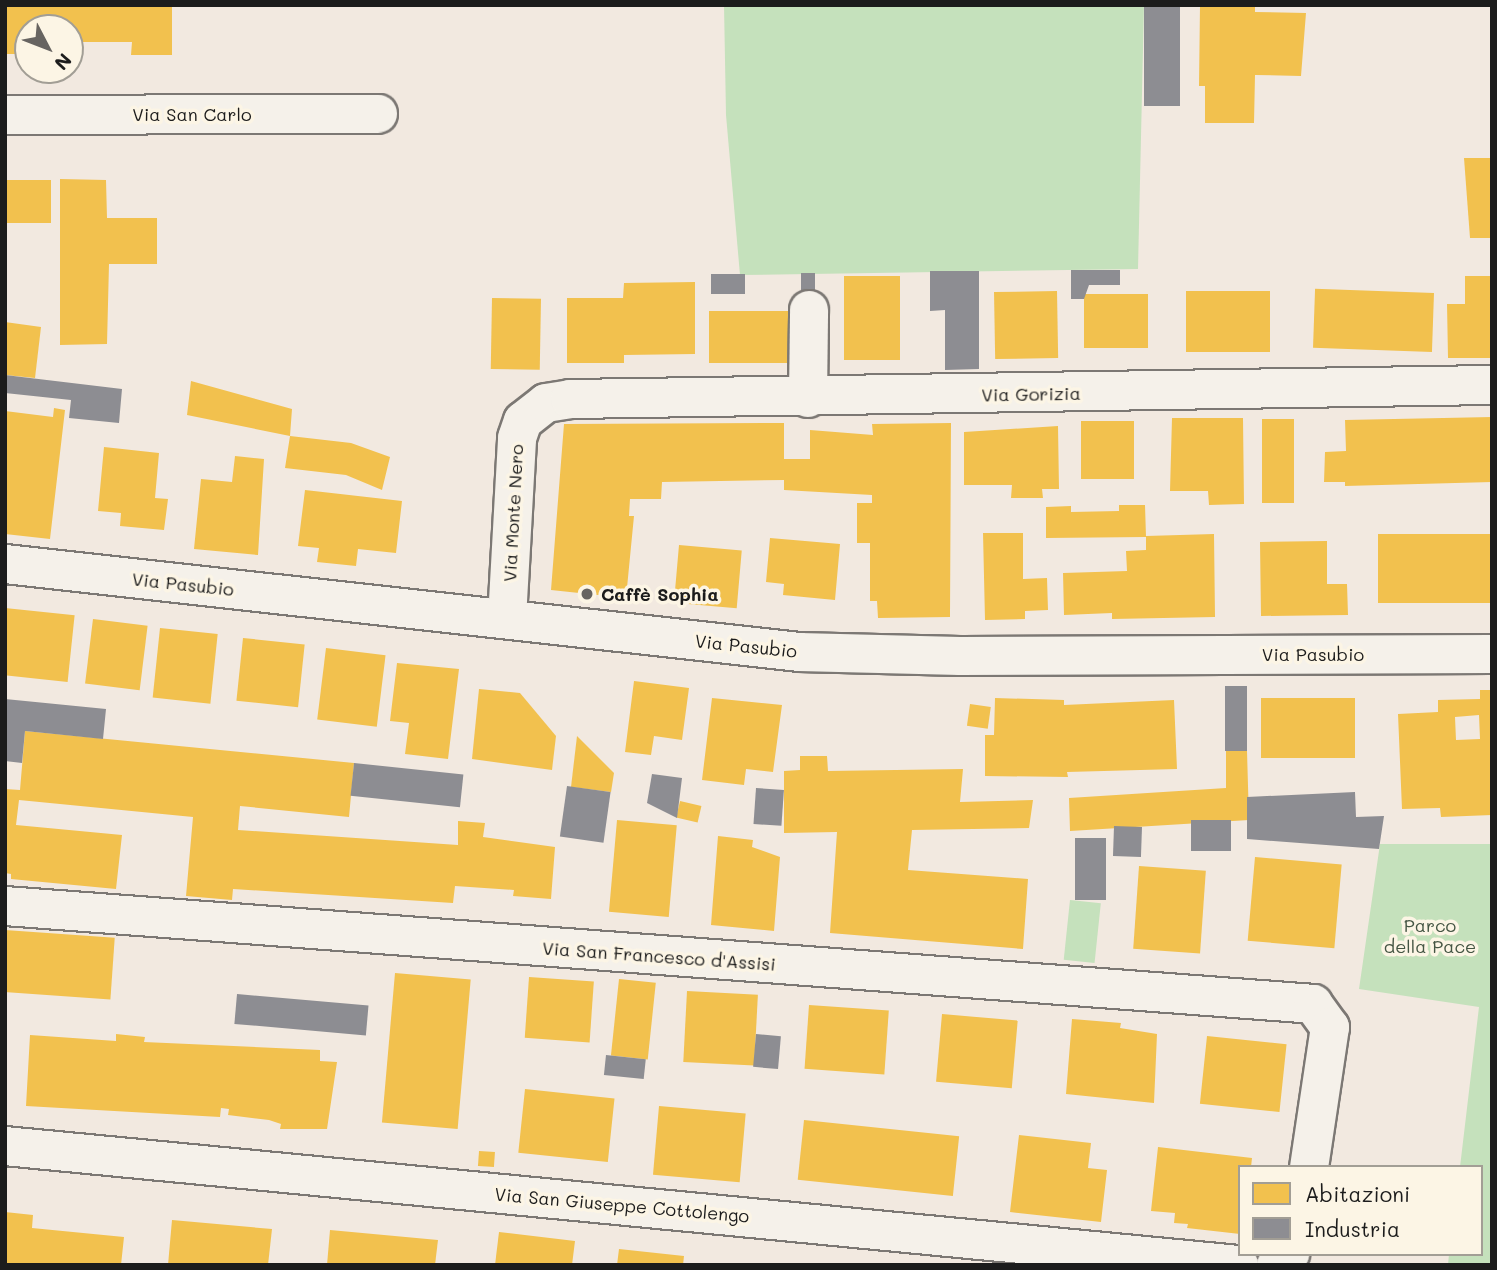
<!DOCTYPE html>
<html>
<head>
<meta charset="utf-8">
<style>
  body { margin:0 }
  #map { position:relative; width:1497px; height:1270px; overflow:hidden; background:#f2e9e0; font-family:Mali,sans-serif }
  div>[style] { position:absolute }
  .green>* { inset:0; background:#c5e1bc; transform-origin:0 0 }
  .homes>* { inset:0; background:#f2c14e; transform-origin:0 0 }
  .industry>* { inset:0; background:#8d8d92; transform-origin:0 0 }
  .roads { filter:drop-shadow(2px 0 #7c7874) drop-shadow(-2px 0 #7c7874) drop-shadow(0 2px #7c7874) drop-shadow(0 -2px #7c7874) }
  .minor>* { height:38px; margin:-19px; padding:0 19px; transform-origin:19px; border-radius:19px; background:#f5f1ea }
  .dots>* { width:19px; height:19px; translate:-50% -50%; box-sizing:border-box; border:4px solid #fcf5e5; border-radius:50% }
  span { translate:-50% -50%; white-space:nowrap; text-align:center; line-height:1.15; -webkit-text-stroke:7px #fcf5e5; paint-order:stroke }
  .street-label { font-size:18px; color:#1c1c1c }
  .poi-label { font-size:18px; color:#1c1c1c; font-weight:700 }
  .left { translate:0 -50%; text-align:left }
  .park-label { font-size:18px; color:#445543 }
  .frame { position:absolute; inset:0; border:7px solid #1c1c1c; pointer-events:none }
  .legend { position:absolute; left:1238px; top:1165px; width:245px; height:91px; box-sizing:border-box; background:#fcf5e5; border:2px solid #a29e95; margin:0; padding:9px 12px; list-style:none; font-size:21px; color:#1c1c1c }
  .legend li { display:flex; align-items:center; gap:14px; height:35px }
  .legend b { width:35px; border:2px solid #a29e95 }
  .north { position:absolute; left:14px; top:14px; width:70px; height:70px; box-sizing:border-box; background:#fcf5e5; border:2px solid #a29e95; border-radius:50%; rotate:132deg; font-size:19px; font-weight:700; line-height:28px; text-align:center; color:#1c1c1c }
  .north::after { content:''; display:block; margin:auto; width:24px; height:32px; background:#676461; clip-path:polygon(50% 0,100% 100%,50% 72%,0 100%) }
</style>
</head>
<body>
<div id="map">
  <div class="green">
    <div style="clip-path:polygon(724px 5px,1144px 5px,1138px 269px,740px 275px,726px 115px)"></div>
    <div style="clip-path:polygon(1380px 844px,1492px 844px,1492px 1265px,1448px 1265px,1449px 1254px,1481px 1254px,1481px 1167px,1460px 1167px,1479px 1007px,1359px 989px)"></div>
    <div style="left:1070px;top:900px;width:31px;height:60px;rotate:6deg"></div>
  </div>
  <div class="homes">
    <div style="clip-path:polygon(5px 5px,172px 5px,172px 55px,131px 55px,132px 42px,70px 42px,70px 28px,28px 28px,28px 54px,5px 54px)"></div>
    <div style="clip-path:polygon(1200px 5px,1255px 5px,1255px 12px,1306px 13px,1301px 76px,1255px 75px,1254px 123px,1205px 123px,1205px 86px,1199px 86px)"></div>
    <div style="clip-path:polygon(1464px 158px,1492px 158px,1492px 238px,1470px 238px)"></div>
    <div style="clip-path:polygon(60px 179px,106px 180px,107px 218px,157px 218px,157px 264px,109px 264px,107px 344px,60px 345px)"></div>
    <div style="left:5px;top:180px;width:46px;height:43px"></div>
    <div style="left:900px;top:276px;width:84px;height:56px;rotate:90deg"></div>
    <div style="clip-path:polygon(1465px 276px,1492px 276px,1492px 358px,1448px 358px,1447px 304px,1465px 304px)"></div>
    <div style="clip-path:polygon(695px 282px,695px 354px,624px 355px,624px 363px,567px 363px,567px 298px,623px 298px,624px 283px)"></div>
    <div style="left:1057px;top:291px;width:67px;height:63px;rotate:89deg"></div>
    <div style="left:1186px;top:291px;width:84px;height:61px"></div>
    <div style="left:1434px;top:293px;width:59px;height:119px;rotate:92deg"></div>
    <div style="left:1084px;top:294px;width:64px;height:54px"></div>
    <div style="left:492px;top:298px;width:49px;height:71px;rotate:1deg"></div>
    <div style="left:796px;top:311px;width:52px;height:87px;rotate:90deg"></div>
    <div style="clip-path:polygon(5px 322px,41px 327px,35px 378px,5px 375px)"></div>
    <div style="clip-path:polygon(191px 381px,292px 409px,290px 436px,351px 443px,390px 457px,382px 490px,346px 475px,285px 468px,290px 436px,187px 415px)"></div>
    <div style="clip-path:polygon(54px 408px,65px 410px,50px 539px,5px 534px,5px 411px,53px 417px)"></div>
    <div style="clip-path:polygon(1492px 417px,1492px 482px,1345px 486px,1345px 482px,1324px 482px,1325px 452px,1346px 451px,1345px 420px)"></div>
    <div style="clip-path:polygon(1172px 418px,1243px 418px,1244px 504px,1209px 505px,1208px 491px,1170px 491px)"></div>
    <div style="left:1262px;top:419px;width:32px;height:84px"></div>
    <div style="left:1081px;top:421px;width:53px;height:58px"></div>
    <div style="clip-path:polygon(784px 423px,784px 459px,810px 459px,810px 430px,873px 435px,872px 424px,951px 423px,950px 617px,878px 618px,877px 601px,870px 601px,870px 543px,857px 543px,857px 503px,872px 503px,872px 495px,784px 490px,784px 480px,662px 482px,661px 499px,630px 499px,629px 516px,634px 516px,626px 598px,551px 590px,564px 424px)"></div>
    <div style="clip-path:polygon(1058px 426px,1059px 489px,1042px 489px,1043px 498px,1011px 498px,1012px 485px,964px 485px,964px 432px)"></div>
    <div style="clip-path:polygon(104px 447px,159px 453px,155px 498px,168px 499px,164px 530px,120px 526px,121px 513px,98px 511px)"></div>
    <div style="clip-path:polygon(235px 456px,264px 459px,258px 555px,194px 549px,201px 479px,232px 482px)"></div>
    <div style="clip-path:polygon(305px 490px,402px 501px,396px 553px,358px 549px,356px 566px,317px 562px,319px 548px,298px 546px)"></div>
    <div style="clip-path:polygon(1119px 505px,1145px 505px,1146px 537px,1046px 538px,1046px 507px,1071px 506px,1071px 512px,1119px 511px)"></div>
    <div style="clip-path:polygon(983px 533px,1023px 533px,1023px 579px,1047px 578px,1048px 610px,1025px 611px,1025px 619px,985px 620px)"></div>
    <div style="clip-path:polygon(1214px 534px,1215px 617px,1112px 619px,1112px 613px,1064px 615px,1063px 573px,1127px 571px,1126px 551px,1146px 550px,1146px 536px)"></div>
    <div style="left:1492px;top:534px;width:69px;height:114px;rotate:90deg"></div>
    <div style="clip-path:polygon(770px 538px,840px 544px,835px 600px,783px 595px,784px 584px,766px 582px)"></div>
    <div style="clip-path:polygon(1327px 541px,1327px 584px,1347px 584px,1348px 615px,1261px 616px,1260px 542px)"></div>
    <div style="left:679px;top:545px;width:63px;height:58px;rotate:5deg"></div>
    <div style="left:5px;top:608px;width:70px;height:67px;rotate:6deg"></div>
    <div style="left:93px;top:619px;width:55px;height:65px;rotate:7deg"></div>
    <div style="left:160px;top:628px;width:58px;height:70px;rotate:6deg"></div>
    <div style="left:243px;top:638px;width:62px;height:63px;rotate:6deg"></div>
    <div style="left:326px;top:648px;width:60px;height:72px;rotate:7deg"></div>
    <div style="clip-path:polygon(397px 663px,459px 669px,448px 759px,405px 754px,409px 723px,390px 721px)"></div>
    <div style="clip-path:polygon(634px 681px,689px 688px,682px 740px,654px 736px,651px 755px,625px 752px)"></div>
    <div style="clip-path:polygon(479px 689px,520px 693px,556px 736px,552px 770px,472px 759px)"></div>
    <div style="clip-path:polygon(evenodd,1480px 690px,1492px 690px,1492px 815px,1441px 817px,1440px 808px,1402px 809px,1398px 714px,1438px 712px,1438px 700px,1480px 699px,1480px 690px,1479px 715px,1480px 739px,1456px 740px,1455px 717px,1479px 715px)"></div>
    <div style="clip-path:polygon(712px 698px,782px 705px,773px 772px,746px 769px,744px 785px,702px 780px)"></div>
    <div style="clip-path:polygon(995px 698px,1064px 700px,1064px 705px,1174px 700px,1177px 769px,1067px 772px,1068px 777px,985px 776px,985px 735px,994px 735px)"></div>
    <div style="left:1355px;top:698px;width:60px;height:94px;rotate:90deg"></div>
    <div style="left:970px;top:704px;width:21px;height:22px;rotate:8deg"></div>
    <div style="clip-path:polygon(25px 731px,354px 763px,349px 817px,240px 806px,238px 830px,458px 845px,458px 821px,485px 823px,483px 837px,555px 847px,551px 899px,513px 896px,514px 890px,455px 886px,453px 903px,233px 889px,232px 900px,186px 896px,193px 817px,19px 800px,16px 825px,122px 835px,116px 889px,11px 879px,11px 874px,5px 873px,5px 789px,20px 790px)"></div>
    <div style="clip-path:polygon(577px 736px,614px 773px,611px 792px,571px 787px)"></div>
    <div style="clip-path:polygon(1226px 751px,1247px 751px,1249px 820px,1070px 831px,1069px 798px,1226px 788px)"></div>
    <div style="clip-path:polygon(800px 756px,827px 756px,828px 771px,963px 769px,960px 802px,1033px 800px,1029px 828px,912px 830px,908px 870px,1028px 879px,1023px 949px,830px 933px,837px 832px,784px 833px,784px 771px,800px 770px)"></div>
    <div style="left:680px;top:801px;width:22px;height:17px;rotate:13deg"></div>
    <div style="left:617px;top:820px;width:60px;height:92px;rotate:5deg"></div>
    <div style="clip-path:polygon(718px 836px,753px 840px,752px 847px,780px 857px,774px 931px,711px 925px)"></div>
    <div style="left:1255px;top:857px;width:87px;height:84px;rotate:5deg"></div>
    <div style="left:1139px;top:866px;width:67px;height:83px;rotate:4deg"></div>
    <div style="left:5px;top:930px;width:110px;height:62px;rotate:4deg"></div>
    <div style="left:395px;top:973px;width:76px;height:150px;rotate:5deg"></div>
    <div style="left:529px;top:977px;width:65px;height:61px;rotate:4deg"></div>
    <div style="left:619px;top:979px;width:37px;height:77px;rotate:6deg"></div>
    <div style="left:687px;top:991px;width:71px;height:71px;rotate:3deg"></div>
    <div style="left:809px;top:1005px;width:80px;height:64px;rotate:4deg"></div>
    <div style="left:942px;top:1014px;width:76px;height:68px;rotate:5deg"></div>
    <div style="clip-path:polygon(1072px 1019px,1121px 1023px,1120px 1028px,1157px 1034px,1154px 1103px,1066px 1094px)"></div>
    <div style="clip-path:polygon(116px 1034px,145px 1037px,144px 1042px,320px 1050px,320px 1061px,337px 1062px,327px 1129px,280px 1129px,281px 1124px,269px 1120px,228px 1115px,229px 1109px,221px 1108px,220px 1117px,26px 1106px,30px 1035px,116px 1041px)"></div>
    <div style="left:1207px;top:1036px;width:80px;height:68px;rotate:6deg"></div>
    <div style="left:525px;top:1089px;width:90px;height:64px;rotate:6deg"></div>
    <div style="left:659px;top:1106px;width:87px;height:69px;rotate:5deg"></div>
    <div style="left:804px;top:1120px;width:156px;height:60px;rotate:6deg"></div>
    <div style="clip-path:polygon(1019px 1135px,1091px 1143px,1088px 1168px,1107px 1170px,1101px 1222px,1010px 1212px)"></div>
    <div style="clip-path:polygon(1158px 1147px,1252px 1158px,1251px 1167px,1240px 1167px,1240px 1234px,1187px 1228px,1188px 1224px,1174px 1223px,1175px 1213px,1151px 1211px)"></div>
    <div style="left:479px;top:1151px;width:16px;height:15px;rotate:4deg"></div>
    <div style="clip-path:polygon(5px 1212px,33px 1215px,32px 1228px,124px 1237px,121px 1265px,5px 1265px)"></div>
    <div style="clip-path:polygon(172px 1220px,272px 1229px,268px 1265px,168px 1265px)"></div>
    <div style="clip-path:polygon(330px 1230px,438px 1240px,435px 1265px,327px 1265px)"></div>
    <div style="clip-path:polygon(499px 1232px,575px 1241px,572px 1265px,495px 1265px)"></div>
    <div style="clip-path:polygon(619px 1249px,684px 1256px,683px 1265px,617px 1265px)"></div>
  </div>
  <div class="industry">
    <div style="left:1144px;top:5px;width:36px;height:101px"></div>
    <div style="clip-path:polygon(1071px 270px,1120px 270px,1120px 285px,1089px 285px,1084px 299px,1071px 299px)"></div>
    <div style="clip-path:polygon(930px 271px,979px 271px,979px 369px,945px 370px,945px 310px,930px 311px)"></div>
    <div style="left:801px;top:273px;width:14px;height:28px"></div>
    <div style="left:745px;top:274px;width:20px;height:34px;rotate:90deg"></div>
    <div style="clip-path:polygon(5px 375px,122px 389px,119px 423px,69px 418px,71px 400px,5px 393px)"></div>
    <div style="left:1225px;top:686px;width:22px;height:65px"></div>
    <div style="clip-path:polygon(5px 699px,106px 709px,103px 739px,25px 731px,22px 763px,5px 761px)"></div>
    <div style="left:354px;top:763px;width:110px;height:33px;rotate:6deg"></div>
    <div style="clip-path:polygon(652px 774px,682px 778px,677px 818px,647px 803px)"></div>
    <div style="left:567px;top:786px;width:44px;height:51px;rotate:8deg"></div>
    <div style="left:756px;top:788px;width:28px;height:36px;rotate:4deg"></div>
    <div style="clip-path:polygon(1355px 792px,1356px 817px,1384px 816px,1379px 849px,1247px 839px,1247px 797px)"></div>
    <div style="left:1191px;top:820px;width:40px;height:31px"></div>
    <div style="left:1142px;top:827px;width:30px;height:28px;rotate:92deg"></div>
    <div style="left:1075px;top:838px;width:31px;height:62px"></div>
    <div style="left:237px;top:994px;width:132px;height:30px;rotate:5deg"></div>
    <div style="left:756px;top:1034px;width:25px;height:33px;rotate:5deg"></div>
    <div style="left:606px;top:1055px;width:40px;height:20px;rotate:6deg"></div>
  </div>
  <div class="roads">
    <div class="minor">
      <div style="left:5px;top:115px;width:373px;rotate:-0.2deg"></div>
      <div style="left:808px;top:398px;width:88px;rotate:-89.3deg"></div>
      <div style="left:5px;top:564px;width:799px;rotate:6.32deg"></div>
      <div style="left:799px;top:652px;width:161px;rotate:1.4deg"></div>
      <div style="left:960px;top:656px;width:532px;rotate:-0.22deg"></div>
      <div style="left:507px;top:619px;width:181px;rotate:-86.8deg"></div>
      <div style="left:517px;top:438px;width:18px;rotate:-71deg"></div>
      <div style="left:523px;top:421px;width:29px;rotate:-38deg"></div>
      <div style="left:546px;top:403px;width:24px;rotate:-9deg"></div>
      <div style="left:570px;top:399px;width:922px;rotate:-0.87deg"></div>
      <div style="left:5px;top:906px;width:1312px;rotate:4.28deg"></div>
      <div style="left:1313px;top:1004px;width:29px;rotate:54deg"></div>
      <div style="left:1330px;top:1027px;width:142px;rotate:98.5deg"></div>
      <div style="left:5px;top:1146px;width:1240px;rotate:5.51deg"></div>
      <div style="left:1276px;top:1265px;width:18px;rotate:-38deg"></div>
    </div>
  </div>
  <div class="dots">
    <div style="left:587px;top:594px;background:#676461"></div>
  </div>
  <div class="street-label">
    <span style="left:192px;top:114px">Via San Carlo</span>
    <span style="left:1031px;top:394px;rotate:-1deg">Via Gorizia</span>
    <span style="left:513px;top:513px;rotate:-87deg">Via Monte Nero</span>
    <span style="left:183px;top:584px;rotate:6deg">Via Pasubio</span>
    <span style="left:746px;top:646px;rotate:6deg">Via Pasubio</span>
    <span style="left:1313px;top:654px">Via Pasubio</span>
    <span style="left:659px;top:956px;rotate:4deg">Via San Francesco d'Assisi</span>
    <span style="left:622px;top:1205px;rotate:5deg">Via San Giuseppe Cottolengo</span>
  </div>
  <div class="poi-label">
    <span class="left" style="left:601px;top:594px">Caffè Sophia</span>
  </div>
  <div class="park-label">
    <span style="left:1430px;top:936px">Parco<br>della Pace</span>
  </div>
  <div class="frame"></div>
  <ul class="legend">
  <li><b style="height:19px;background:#f2c14e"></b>Abitazioni</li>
  <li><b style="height:19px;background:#8d8d92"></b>Industria</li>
  </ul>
  <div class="north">N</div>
</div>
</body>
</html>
